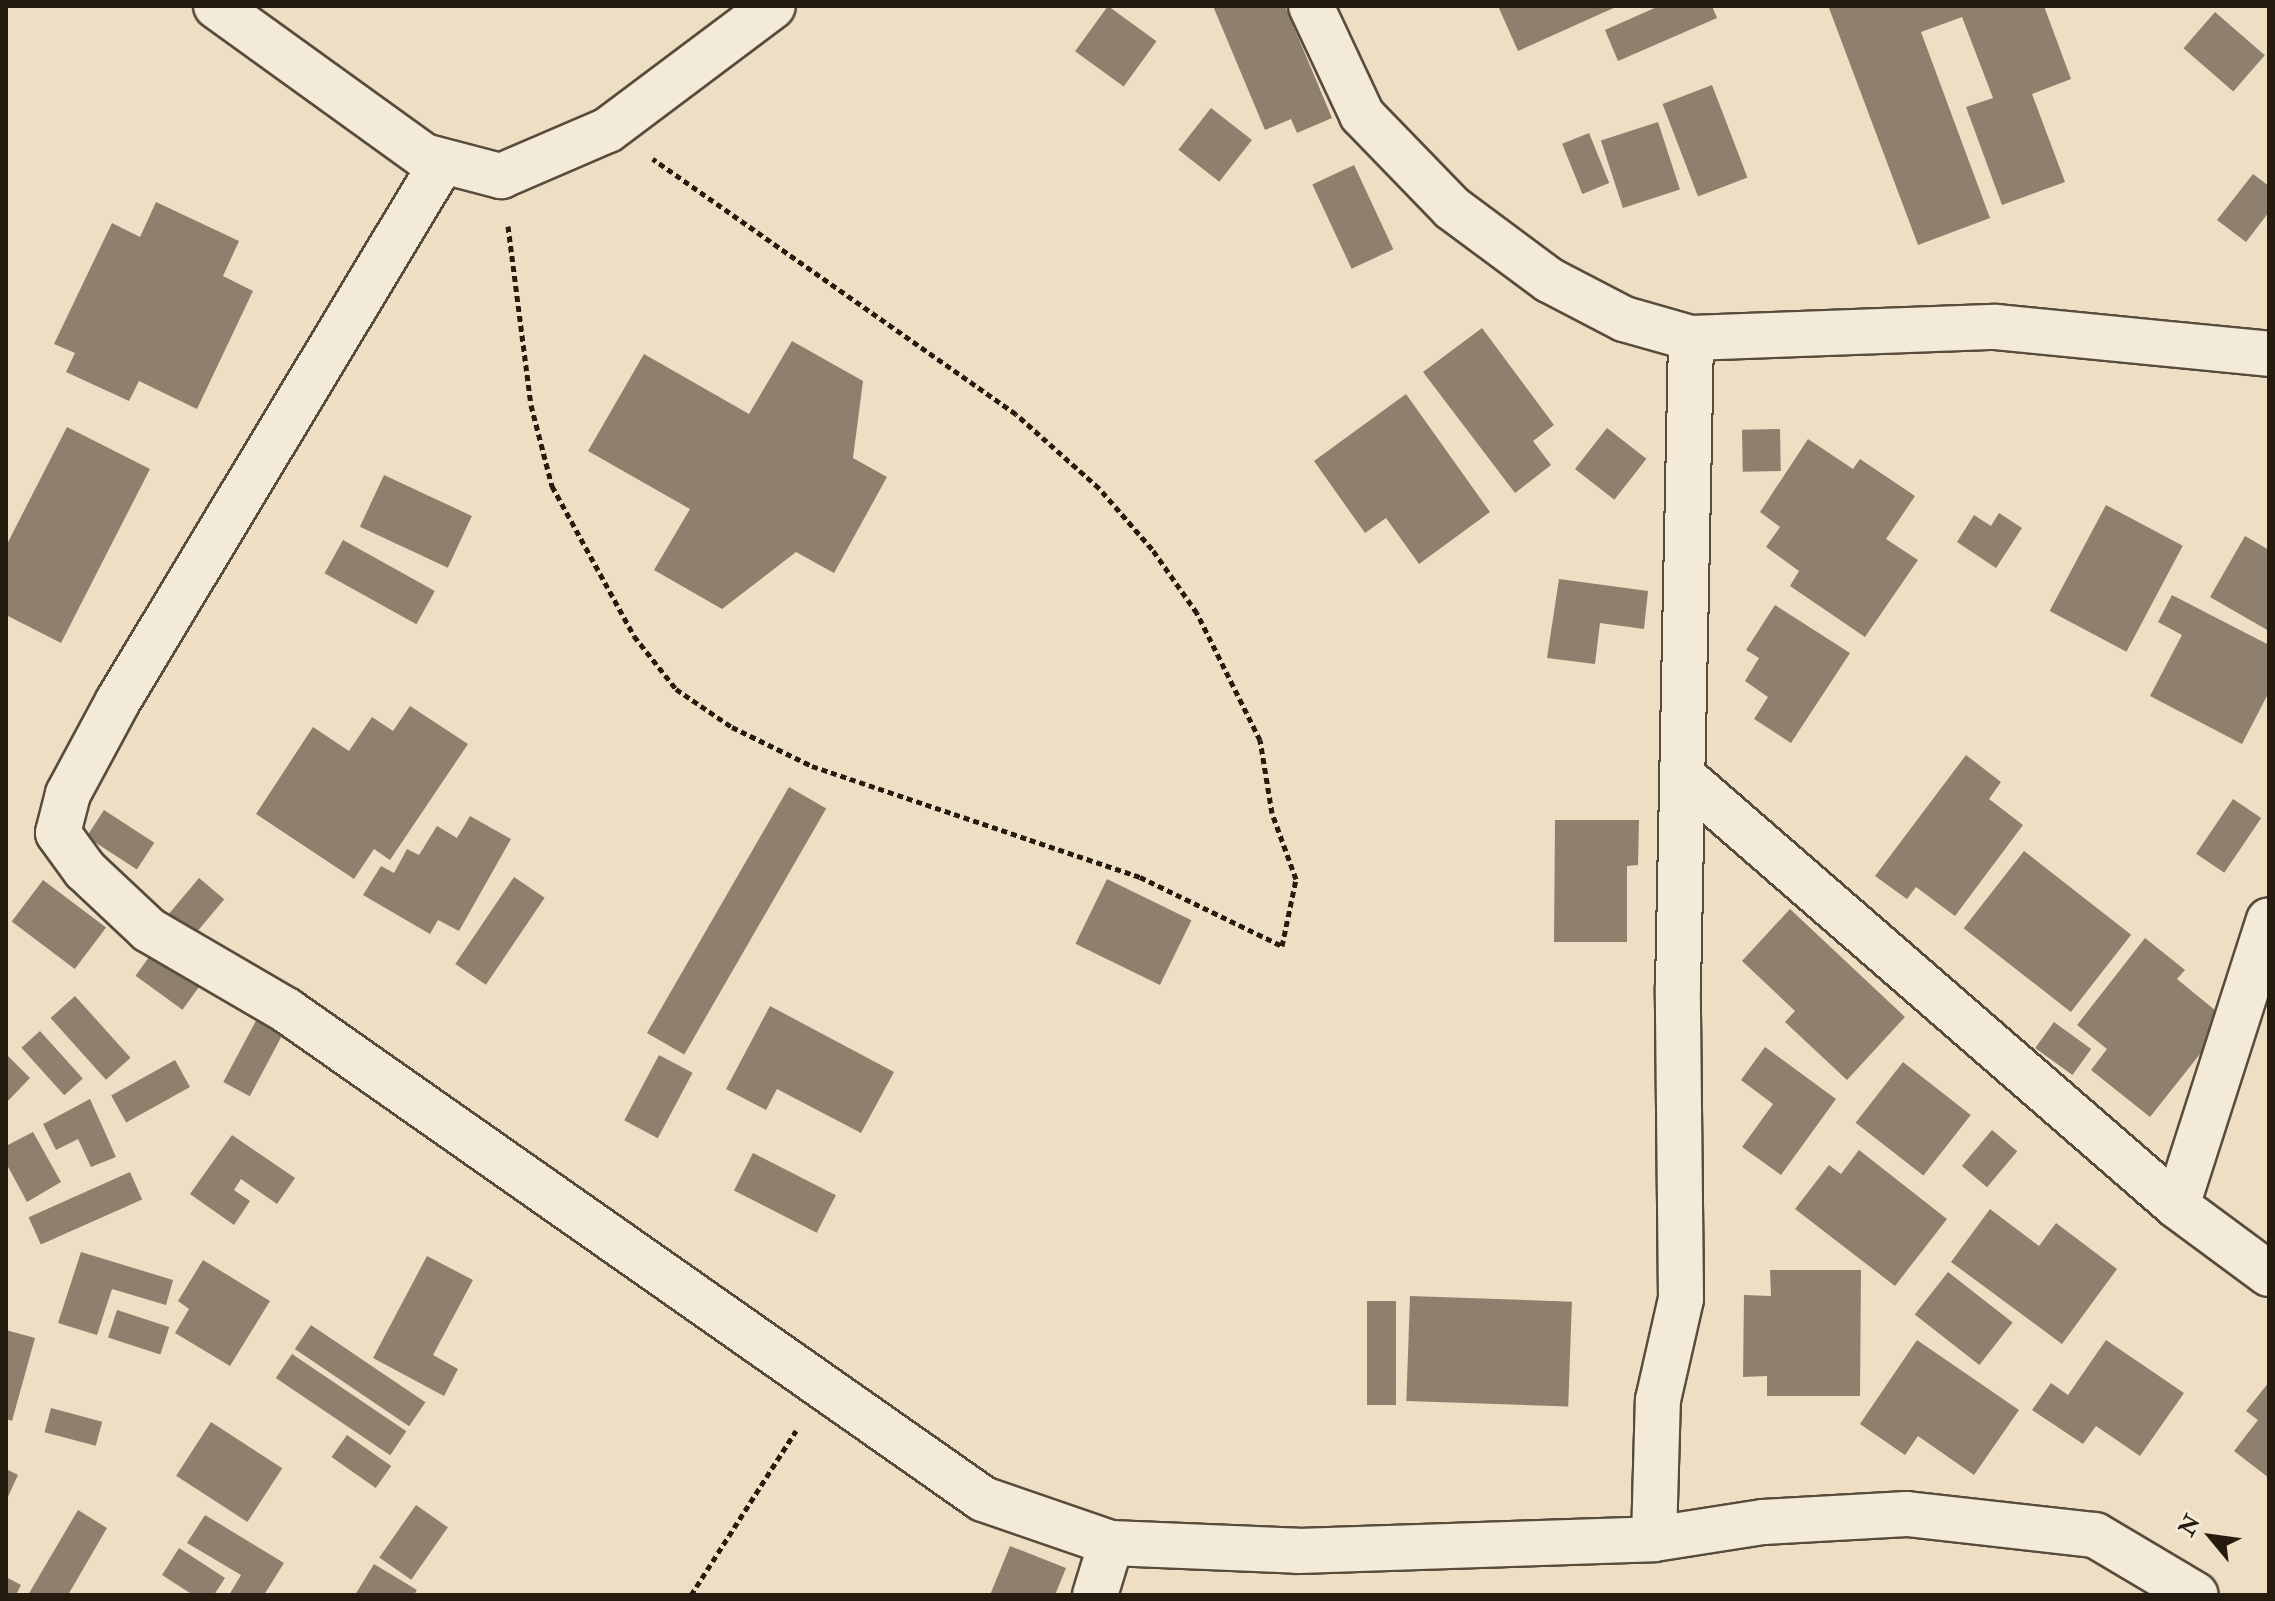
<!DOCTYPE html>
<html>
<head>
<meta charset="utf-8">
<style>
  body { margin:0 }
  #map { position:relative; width:2275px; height:1601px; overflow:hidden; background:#eedec3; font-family:"IM FELL Double Pica",serif }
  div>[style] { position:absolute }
  .building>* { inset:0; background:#8e806d; transform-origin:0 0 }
  .path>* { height:5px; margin-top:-2.5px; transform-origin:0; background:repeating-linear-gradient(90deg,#261b0f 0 6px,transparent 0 10px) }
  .roads { filter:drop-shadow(2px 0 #584c3c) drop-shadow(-2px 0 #584c3c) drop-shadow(0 2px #584c3c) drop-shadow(0 -2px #584c3c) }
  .minor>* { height:44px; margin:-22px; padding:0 22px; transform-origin:22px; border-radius:22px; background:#f4ead8 }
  span { translate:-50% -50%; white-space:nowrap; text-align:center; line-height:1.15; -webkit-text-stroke:7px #f4ead8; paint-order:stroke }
  .frame { position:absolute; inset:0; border:8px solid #261b0f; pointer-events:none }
  .north { position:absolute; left:2171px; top:1497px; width:80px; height:80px; -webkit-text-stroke:6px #f4ead8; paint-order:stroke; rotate:299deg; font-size:22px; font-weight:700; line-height:32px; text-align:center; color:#261b0f }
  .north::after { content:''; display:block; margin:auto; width:28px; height:36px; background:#261b0f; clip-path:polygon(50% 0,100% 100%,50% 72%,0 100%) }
</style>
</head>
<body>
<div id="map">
  <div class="building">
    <div style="left:1108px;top:6px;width:60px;height:56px;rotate:36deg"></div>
    <div style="clip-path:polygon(1213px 6px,1285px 6px,1332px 118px,1297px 133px,1291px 119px,1265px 130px)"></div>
    <div style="clip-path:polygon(1498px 6px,1618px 6px,1518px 51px)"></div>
    <div style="clip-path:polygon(1659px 6px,1712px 6px,1717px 18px,1618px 61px,1605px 30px)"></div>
    <div style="clip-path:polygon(2044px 6px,2071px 79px,2032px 94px,2065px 182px,2002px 205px,1966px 107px,1993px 98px,1962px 17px,1921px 32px,1990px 218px,1918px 245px,1829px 8px)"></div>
    <div style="left:2215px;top:12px;width:66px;height:48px;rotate:41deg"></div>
    <div style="left:1712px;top:85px;width:99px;height:53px;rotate:69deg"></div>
    <div style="left:1211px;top:108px;width:52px;height:53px;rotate:38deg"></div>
    <div style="left:1658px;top:122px;width:71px;height:60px;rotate:72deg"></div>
    <div style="left:1589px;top:133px;width:54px;height:29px;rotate:68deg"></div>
    <div style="left:1354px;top:165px;width:93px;height:46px;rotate:65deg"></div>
    <div style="clip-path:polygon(2253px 174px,2269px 186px,2269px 212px,2246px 242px,2217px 220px)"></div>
    <div style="clip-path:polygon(156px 202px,239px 241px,223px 276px,253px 291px,197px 409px,139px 381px,129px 401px,66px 372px,75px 353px,54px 344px,112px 223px,140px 237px)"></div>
    <div style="clip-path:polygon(1482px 328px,1554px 425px,1533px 441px,1551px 465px,1515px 493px,1423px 372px)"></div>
    <div style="clip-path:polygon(792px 341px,863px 381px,853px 458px,887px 477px,834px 573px,796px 552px,722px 609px,654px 570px,690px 509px,588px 451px,644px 354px,749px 414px)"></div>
    <div style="clip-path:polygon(1406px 394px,1490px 512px,1419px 564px,1386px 518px,1365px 533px,1314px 461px)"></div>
    <div style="clip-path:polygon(67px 427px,150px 469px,61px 643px,6px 615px,6px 546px)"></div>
    <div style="left:1607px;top:428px;width:50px;height:52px;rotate:38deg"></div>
    <div style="left:1780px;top:429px;width:42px;height:38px;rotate:89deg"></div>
    <div style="clip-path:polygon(1808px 439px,1853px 469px,1860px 459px,1915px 496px,1886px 539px,1918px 560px,1865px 637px,1790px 586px,1799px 571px,1766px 547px,1780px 527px,1760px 512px)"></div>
    <div style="left:384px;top:475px;width:97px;height:57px;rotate:25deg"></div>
    <div style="left:2106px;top:505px;width:87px;height:120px;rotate:28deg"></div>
    <div style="clip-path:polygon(1999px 513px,2022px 528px,1996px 568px,1957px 542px,1974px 515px,1991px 526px)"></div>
    <div style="clip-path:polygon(2245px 536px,2269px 550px,2269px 631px,2210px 597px)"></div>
    <div style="left:343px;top:540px;width:105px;height:38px;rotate:29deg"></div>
    <div style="clip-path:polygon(1559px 579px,1648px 591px,1644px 629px,1600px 623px,1595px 664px,1547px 658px)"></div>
    <div style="clip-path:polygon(2172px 595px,2269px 645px,2269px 692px,2242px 744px,2150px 696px,2182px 635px,2158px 622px)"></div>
    <div style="clip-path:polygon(1775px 605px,1850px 653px,1791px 743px,1754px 719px,1768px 697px,1745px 681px,1759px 658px,1746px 650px)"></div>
    <div style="clip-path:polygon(410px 706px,468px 744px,390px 860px,374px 849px,354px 879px,256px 814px,313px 727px,349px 751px,372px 717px,393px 731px)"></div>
    <div style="clip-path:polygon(1966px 755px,2001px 782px,1989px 799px,2023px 825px,1955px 916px,1916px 887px,1907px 899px,1875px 876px)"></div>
    <div style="left:789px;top:787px;width:43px;height:284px;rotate:30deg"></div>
    <div style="left:2233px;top:799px;width:34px;height:66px;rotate:34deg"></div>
    <div style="left:104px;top:810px;width:60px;height:32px;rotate:33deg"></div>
    <div style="clip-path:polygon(470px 816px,511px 839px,459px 931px,438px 920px,430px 934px,363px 895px,381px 866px,394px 873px,407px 849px,419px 855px,437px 826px,457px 838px)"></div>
    <div style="clip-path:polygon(1555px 820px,1639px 820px,1638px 865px,1627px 866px,1627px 942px,1554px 942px)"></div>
    <div style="left:2024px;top:851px;width:136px;height:98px;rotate:38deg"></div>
    <div style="left:514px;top:877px;width:37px;height:105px;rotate:34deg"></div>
    <div style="left:199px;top:878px;width:33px;height:61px;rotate:40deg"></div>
    <div style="left:1107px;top:879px;width:94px;height:72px;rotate:26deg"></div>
    <div style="left:43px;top:880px;width:79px;height:52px;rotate:37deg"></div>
    <div style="clip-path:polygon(1790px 909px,1905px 1017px,1847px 1080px,1785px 1022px,1795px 1011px,1742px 961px)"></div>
    <div style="clip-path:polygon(2145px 938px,2185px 970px,2177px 979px,2227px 1020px,2150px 1117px,2091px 1070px,2107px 1049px,2077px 1025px)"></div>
    <div style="left:152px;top:953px;width:58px;height:28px;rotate:36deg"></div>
    <div style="left:75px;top:996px;width:83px;height:33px;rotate:48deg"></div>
    <div style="clip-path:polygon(770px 1006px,894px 1072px,861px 1133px,777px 1089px,766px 1110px,726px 1089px)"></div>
    <div style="left:259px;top:1015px;width:30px;height:76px;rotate:28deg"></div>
    <div style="left:2054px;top:1022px;width:46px;height:32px;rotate:36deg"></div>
    <div style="left:40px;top:1031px;width:64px;height:25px;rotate:48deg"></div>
    <div style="clip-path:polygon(1765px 1047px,1836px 1099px,1781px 1175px,1742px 1147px,1773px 1104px,1741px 1080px)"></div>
    <div style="clip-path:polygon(6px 1054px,30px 1078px,6px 1103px)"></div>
    <div style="left:659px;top:1055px;width:38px;height:74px;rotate:28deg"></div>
    <div style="left:175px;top:1060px;width:31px;height:73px;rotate:61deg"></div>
    <div style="left:1903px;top:1062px;width:86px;height:77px;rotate:38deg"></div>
    <div style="clip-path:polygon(90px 1099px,116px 1157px,91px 1167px,78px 1139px,56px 1150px,43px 1124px)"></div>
    <div style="left:1992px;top:1130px;width:33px;height:47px;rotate:40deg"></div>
    <div style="clip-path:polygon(33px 1132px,61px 1182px,27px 1202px,6px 1163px,6px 1146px)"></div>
    <div style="clip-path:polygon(232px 1135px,295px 1178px,277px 1204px,241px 1179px,234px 1190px,250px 1201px,234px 1225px,190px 1194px)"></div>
    <div style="clip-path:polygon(1859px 1150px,1947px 1219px,1895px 1286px,1795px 1209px,1829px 1165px,1841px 1174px)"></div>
    <div style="left:753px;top:1153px;width:93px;height:42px;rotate:27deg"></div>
    <div style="left:130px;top:1172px;width:30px;height:111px;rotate:66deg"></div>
    <div style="clip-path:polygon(1990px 1209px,2039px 1246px,2056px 1223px,2117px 1269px,2062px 1344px,1951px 1262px)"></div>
    <div style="clip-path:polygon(81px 1252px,173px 1280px,166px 1305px,112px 1289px,97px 1335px,58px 1323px)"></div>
    <div style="clip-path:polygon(427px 1256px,473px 1280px,433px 1355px,458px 1369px,444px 1396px,373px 1358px)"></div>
    <div style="clip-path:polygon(203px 1260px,270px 1301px,230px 1366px,175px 1333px,189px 1309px,178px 1301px)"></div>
    <div style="clip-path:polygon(1770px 1270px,1861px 1270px,1860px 1396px,1767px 1396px,1767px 1376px,1743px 1377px,1744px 1295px,1771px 1296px)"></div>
    <div style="left:1948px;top:1272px;width:82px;height:54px;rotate:38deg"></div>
    <div style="left:1410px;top:1296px;width:162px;height:105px;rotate:2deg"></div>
    <div style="left:1367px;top:1301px;width:29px;height:104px"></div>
    <div style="left:117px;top:1310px;width:55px;height:29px;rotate:18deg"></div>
    <div style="left:311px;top:1325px;width:138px;height:29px;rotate:34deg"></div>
    <div style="clip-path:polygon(6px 1330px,35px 1338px,12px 1421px,6px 1419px)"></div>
    <div style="clip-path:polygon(1917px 1340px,2019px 1410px,1974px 1475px,1918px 1436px,1905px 1455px,1860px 1424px)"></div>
    <div style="clip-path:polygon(2106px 1340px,2184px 1393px,2140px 1456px,2096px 1426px,2083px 1444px,2032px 1410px,2051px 1383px,2068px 1395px)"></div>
    <div style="left:292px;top:1354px;width:138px;height:29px;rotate:34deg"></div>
    <div style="clip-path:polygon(2269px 1382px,2269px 1478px,2234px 1451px,2258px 1420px,2246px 1411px)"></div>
    <div style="left:51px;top:1408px;width:53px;height:25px;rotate:15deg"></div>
    <div style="left:211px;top:1422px;width:85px;height:64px;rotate:33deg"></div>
    <div style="left:347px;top:1435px;width:54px;height:27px;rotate:35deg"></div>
    <div style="clip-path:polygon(6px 1469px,18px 1475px,6px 1501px)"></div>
    <div style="left:416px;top:1505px;width:39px;height:64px;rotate:35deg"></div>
    <div style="clip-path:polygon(78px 1510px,107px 1528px,68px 1595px,28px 1595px)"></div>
    <div style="clip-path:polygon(205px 1515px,284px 1563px,264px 1595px,229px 1595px,241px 1575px,187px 1543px)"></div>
    <div style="clip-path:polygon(1010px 1546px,1066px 1568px,1055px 1595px,990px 1595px)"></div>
    <div style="clip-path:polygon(179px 1548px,225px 1578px,214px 1595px,193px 1595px,162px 1575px)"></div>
    <div style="clip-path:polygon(374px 1564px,417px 1590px,414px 1595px,355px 1595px)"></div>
    <div style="clip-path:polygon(6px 1577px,21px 1585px,16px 1595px,6px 1595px)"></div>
  </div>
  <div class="path">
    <div style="left:508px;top:226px;width:180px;rotate:82.7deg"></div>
    <div style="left:531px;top:405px;width:84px;rotate:75.5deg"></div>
    <div style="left:552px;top:486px;width:171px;rotate:61.3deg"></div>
    <div style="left:634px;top:636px;width:68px;rotate:51.6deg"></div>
    <div style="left:676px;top:689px;width:68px;rotate:34.2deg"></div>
    <div style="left:732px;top:727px;width:89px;rotate:26deg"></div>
    <div style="left:812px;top:766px;width:346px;rotate:18.7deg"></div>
    <div style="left:1140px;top:877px;width:158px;rotate:25.9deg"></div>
    <div style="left:1282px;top:946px;width:68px;rotate:-78.2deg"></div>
    <div style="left:1296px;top:879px;width:70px;rotate:-110deg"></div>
    <div style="left:1272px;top:813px;width:74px;rotate:-99.3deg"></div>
    <div style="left:1260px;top:740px;width:142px;rotate:-116.4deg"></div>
    <div style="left:1197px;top:613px;width:78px;rotate:-125.1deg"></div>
    <div style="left:1152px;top:549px;width:81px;rotate:-131deg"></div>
    <div style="left:1099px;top:488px;width:111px;rotate:-138.3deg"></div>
    <div style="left:1016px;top:414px;width:444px;rotate:-144.9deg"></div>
    <div style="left:691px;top:1595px;width:195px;rotate:-57.4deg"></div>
  </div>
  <div class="roads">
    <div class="minor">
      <div style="left:216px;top:6px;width:256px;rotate:35.8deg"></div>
      <div style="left:424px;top:156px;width:80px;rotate:14.6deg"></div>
      <div style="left:501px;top:176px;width:116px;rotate:-23.3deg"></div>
      <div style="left:608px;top:130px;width:206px;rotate:-36.9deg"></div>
      <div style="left:1311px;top:6px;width:120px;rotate:64.9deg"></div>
      <div style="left:1362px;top:115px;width:129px;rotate:45.9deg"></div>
      <div style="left:1452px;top:208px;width:121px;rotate:36.6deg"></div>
      <div style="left:1549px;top:280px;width:85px;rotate:27.5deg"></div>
      <div style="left:1624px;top:319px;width:70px;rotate:15.8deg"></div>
      <div style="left:1691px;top:338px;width:305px;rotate:-2.1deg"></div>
      <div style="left:1996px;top:327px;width:274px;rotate:5.6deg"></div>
      <div style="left:441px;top:164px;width:627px;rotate:121.03deg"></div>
      <div style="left:118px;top:701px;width:106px;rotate:118.3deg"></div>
      <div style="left:68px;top:794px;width:40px;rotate:104.4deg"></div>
      <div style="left:58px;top:833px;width:46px;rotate:53.9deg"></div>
      <div style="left:85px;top:870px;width:88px;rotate:43.2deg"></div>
      <div style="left:149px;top:930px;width:159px;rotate:30.3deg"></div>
      <div style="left:286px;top:1010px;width:851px;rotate:35.05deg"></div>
      <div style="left:983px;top:1499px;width:135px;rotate:19deg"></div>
      <div style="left:1111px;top:1543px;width:187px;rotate:2.4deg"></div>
      <div style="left:1298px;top:1551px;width:356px;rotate:-1.9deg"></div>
      <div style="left:1654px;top:1539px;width:139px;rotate:-88.4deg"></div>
      <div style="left:1658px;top:1400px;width:104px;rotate:-77.2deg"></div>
      <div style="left:1681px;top:1299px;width:312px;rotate:-90.6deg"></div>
      <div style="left:1678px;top:987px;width:649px;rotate:-88.85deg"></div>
      <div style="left:1686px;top:779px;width:651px;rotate:41.01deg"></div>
      <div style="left:2177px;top:1206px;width:114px;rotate:36.5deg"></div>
      <div style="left:2177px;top:1206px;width:300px;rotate:-72.2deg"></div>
      <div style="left:1654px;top:1539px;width:110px;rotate:-8.9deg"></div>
      <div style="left:1763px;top:1522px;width:144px;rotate:-3.2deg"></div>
      <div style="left:1907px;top:1514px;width:189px;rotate:6.4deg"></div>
      <div style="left:2095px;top:1535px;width:117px;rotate:30.7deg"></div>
      <div style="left:1095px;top:1595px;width:54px;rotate:-72.9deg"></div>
    </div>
  </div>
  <div class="frame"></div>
  <div class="north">N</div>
</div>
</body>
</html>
